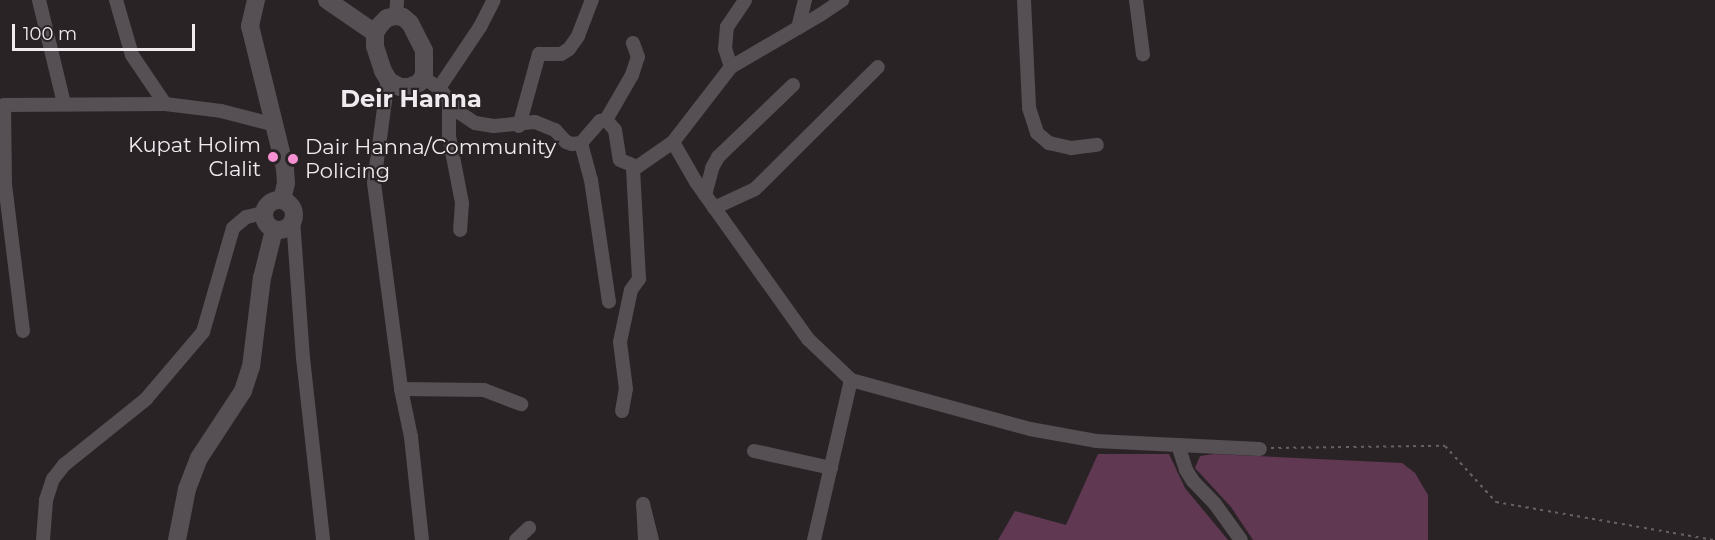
<!DOCTYPE html>
<html>
<head>
<meta charset="utf-8">
<style>
  body { margin:0 }
  #map { position:relative; width:1715px; height:540px; overflow:hidden; background:#292326; font-family:Montserrat,sans-serif }
  div>[style] { position:absolute }
  .green>* { inset:0; background:#603852 }
  .path>* { height:2px; margin-top:-1px; transform-origin:0; background:repeating-linear-gradient(90deg,#666164 0 3px,transparent 0 7.5px) }
  .street>* { height:14px; margin:-7px; padding:0 7px; transform-origin:7px; border-radius:7px; background:#564f53 }
  .secondary>* { height:18px; margin:-9px; padding:0 9px; transform-origin:9px; border-radius:9px; background:#564f53 }
  .secondary>.ring { margin:-9px; padding:0; box-sizing:content-box; background:none; border:18px solid #564f53; border-radius:50% }
  .dots>* { width:16px; height:16px; translate:-50% -50%; box-sizing:border-box; border:3px solid #292326; border-radius:50% }
  span { translate:-50% -50%; white-space:nowrap; text-align:center; line-height:1.15; -webkit-text-stroke:4.5px #292326; paint-order:stroke }
  .poi-label { font-size:21px; color:#efebee }
  .right { translate:-100% -50%; text-align:right }
  .left { translate:0 -50%; text-align:left }
  .quarter-label { font-size:24px; color:#efebee; font-weight:700 }
  .scale { position:absolute; left:12px; top:24px; width:183px; height:27px; box-sizing:border-box; border:3px solid #efebee; border-top:0; padding-left:8px; font-size:18px; line-height:21px; white-space:nowrap; color:#efebee; -webkit-text-stroke:4px #292326; paint-order:stroke }
</style>
</head>
<body>
<div id="map">
  <div class="green">
    <div style="clip-path:polygon(1098px 454px,1169px 454px,1185px 488px,1228px 540px,998px 540px,1015px 511px,1066px 525px)"></div>
    <div style="clip-path:polygon(1214px 454px,1402px 463px,1415px 473px,1428px 495px,1428px 540px,1253px 540px,1231px 507px,1195px 468px,1200px 456px)"></div>
  </div>
  <div class="path">
    <div style="left:1271px;top:448px;width:174px;rotate:-0.7deg"></div>
    <div style="left:1445px;top:446px;width:76px;rotate:47.7deg"></div>
    <div style="left:1496px;top:502px;width:221px;rotate:9.9deg"></div>
  </div>
  <div class="street">
    <div style="left:39px;top:0;width:106px;rotate:76.4deg"></div>
    <div style="left:116px;top:0;width:57px;rotate:73.8deg"></div>
    <div style="left:132px;top:55px;width:59px;rotate:56deg"></div>
    <div style="left:1024px;top:0;width:108px;rotate:87.3deg"></div>
    <div style="left:1029px;top:108px;width:26px;rotate:72deg"></div>
    <div style="left:1037px;top:133px;width:16px;rotate:40deg"></div>
    <div style="left:1049px;top:143px;width:23px;rotate:13deg"></div>
    <div style="left:1071px;top:148px;width:26px;rotate:-7deg"></div>
    <div style="left:1136px;top:0;width:55px;rotate:82.7deg"></div>
    <div style="left:396px;top:16px;width:16px;rotate:-86deg"></div>
    <div style="left:798px;top:28px;width:29px;rotate:-76deg"></div>
    <div style="left:731px;top:67px;width:19px;rotate:-108deg"></div>
    <div style="left:725px;top:49px;width:22px;rotate:-85deg"></div>
    <div style="left:727px;top:27px;width:32px;rotate:-56deg"></div>
    <div style="left:422px;top:77px;width:20px;rotate:33deg"></div>
    <div style="left:439px;top:88px;width:33px;rotate:50deg"></div>
    <div style="left:460px;top:113px;width:18px;rotate:34deg"></div>
    <div style="left:475px;top:123px;width:19px;rotate:9deg"></div>
    <div style="left:494px;top:126px;width:41px;rotate:-5.6deg"></div>
    <div style="left:535px;top:122px;width:22px;rotate:22deg"></div>
    <div style="left:555px;top:130px;width:16px;rotate:47deg"></div>
    <div style="left:566px;top:142px;width:6px;rotate:18deg"></div>
    <div style="left:572px;top:144px;width:9px;rotate:-6deg"></div>
    <div style="left:581px;top:143px;width:29px;rotate:-49deg"></div>
    <div style="left:600px;top:121px;width:6px;rotate:-9deg"></div>
    <div style="left:606px;top:120px;width:13px;rotate:48deg"></div>
    <div style="left:615px;top:130px;width:30px;rotate:81deg"></div>
    <div style="left:620px;top:160px;width:18px;rotate:22deg"></div>
    <div style="left:637px;top:167px;width:44px;rotate:-34.8deg"></div>
    <div style="left:673px;top:142px;width:95px;rotate:-52.3deg"></div>
    <div style="left:731px;top:67px;width:103px;rotate:-30.3deg"></div>
    <div style="left:820px;top:15px;width:27px;rotate:-34deg"></div>
    <div style="left:388px;top:79px;width:105px;rotate:97.7deg"></div>
    <div style="left:374px;top:183px;width:208px;rotate:82.5deg"></div>
    <div style="left:401px;top:389px;width:49px;rotate:78.2deg"></div>
    <div style="left:411px;top:437px;width:104px;rotate:83.9deg"></div>
    <div style="left:439px;top:88px;width:73px;rotate:-56.1deg"></div>
    <div style="left:480px;top:27px;width:30px;rotate:-63deg"></div>
    <div style="left:449px;top:99px;width:37px;rotate:90deg"></div>
    <div style="left:449px;top:136px;width:68px;rotate:79deg"></div>
    <div style="left:462px;top:203px;width:27px;rotate:94deg"></div>
    <div style="left:606px;top:120px;width:52px;rotate:-60deg"></div>
    <div style="left:632px;top:75px;width:19px;rotate:-72deg"></div>
    <div style="left:638px;top:57px;width:15px;rotate:-110deg"></div>
    <div style="left:519px;top:126px;width:75px;rotate:-74.5deg"></div>
    <div style="left:539px;top:54px;width:22px"></div>
    <div style="left:561px;top:54px;width:9px;rotate:-32deg"></div>
    <div style="left:569px;top:49px;width:16px;rotate:-55deg"></div>
    <div style="left:578px;top:36px;width:39px;rotate:-69deg"></div>
    <div style="left:673px;top:142px;width:46px;rotate:60.1deg"></div>
    <div style="left:696px;top:182px;width:193px;rotate:54.5deg"></div>
    <div style="left:808px;top:339px;width:59px;rotate:43.6deg"></div>
    <div style="left:851px;top:380px;width:186px;rotate:15.3deg"></div>
    <div style="left:1030px;top:429px;width:67px;rotate:10.3deg"></div>
    <div style="left:1096px;top:441px;width:164px;rotate:2.8deg"></div>
    <div style="left:581px;top:143px;width:38px;rotate:75deg"></div>
    <div style="left:591px;top:180px;width:123px;rotate:81.6deg"></div>
    <div style="left:705px;top:195px;width:28px;rotate:-75deg"></div>
    <div style="left:712px;top:168px;width:13px;rotate:-61deg"></div>
    <div style="left:718px;top:157px;width:104px;rotate:-43.8deg"></div>
    <div style="left:714px;top:208px;width:45px;rotate:-24.9deg"></div>
    <div style="left:755px;top:189px;width:173px;rotate:-44.8deg"></div>
    <div style="left:293px;top:219px;width:139px;rotate:85.9deg"></div>
    <div style="left:303px;top:358px;width:183px;rotate:83.7deg"></div>
    <div style="left:23px;top:331px;width:148px;rotate:-97deg"></div>
    <div style="left:5px;top:184px;width:79px;rotate:-90.7deg"></div>
    <div style="left:4px;top:105px;width:161px;rotate:-0.4deg"></div>
    <div style="left:165px;top:104px;width:56px;rotate:7.1deg"></div>
    <div style="left:221px;top:111px;width:56px;rotate:14.5deg"></div>
    <div style="left:401px;top:389px;width:83px;rotate:0.7deg"></div>
    <div style="left:484px;top:390px;width:40px;rotate:21deg"></div>
    <div style="left:622px;top:411px;width:22px;rotate:-80deg"></div>
    <div style="left:626px;top:389px;width:47px;rotate:-97.3deg"></div>
    <div style="left:620px;top:342px;width:53px;rotate:-78.1deg"></div>
    <div style="left:631px;top:290px;width:14px;rotate:-54deg"></div>
    <div style="left:639px;top:279px;width:112px;rotate:-93.1deg"></div>
    <div style="left:1178px;top:445px;width:26px;rotate:72deg"></div>
    <div style="left:1186px;top:470px;width:13px;rotate:58deg"></div>
    <div style="left:1193px;top:481px;width:32px;rotate:46deg"></div>
    <div style="left:1215px;top:504px;width:44px;rotate:54.2deg"></div>
    <div style="left:754px;top:451px;width:79px;rotate:12.4deg"></div>
    <div style="left:43px;top:540px;width:40px;rotate:-85.7deg"></div>
    <div style="left:46px;top:500px;width:22px;rotate:-72deg"></div>
    <div style="left:53px;top:479px;width:18px;rotate:-52deg"></div>
    <div style="left:64px;top:465px;width:105px;rotate:-38.8deg"></div>
    <div style="left:146px;top:399px;width:88px;rotate:-49.6deg"></div>
    <div style="left:203px;top:332px;width:108px;rotate:-73.9deg"></div>
    <div style="left:233px;top:228px;width:17px;rotate:-40deg"></div>
    <div style="left:246px;top:217px;width:17px;rotate:-13deg"></div>
    <div style="left:516px;top:540px;width:18px;rotate:-43deg"></div>
    <div style="left:645px;top:540px;width:36px;rotate:-93deg"></div>
    <div style="left:643px;top:504px;width:37px;rotate:76deg"></div>
    <div style="left:814px;top:540px;width:164px;rotate:-77deg"></div>
  </div>
  <div class="secondary">
    <div style="left:256px;top:0;width:27px;rotate:103deg"></div>
    <div style="left:250px;top:26px;width:147px;rotate:76.2deg"></div>
    <div style="left:285px;top:169px;width:14px;rotate:86deg"></div>
    <div style="left:286px;top:183px;width:17px;rotate:103deg"></div>
    <div style="left:327px;top:0;width:58px;rotate:34.5deg"></div>
    <div style="left:396px;top:16px;width:7px;rotate:8deg"></div>
    <div style="left:403px;top:17px;width:9px;rotate:41deg"></div>
    <div style="left:410px;top:23px;width:31px;rotate:63deg"></div>
    <div style="left:424px;top:51px;width:24px;rotate:90deg"></div>
    <div style="left:424px;top:75px;width:9px;rotate:122deg"></div>
    <div style="left:419px;top:83px;width:11px;rotate:158deg"></div>
    <div style="left:409px;top:87px;width:9px;rotate:180deg"></div>
    <div style="left:400px;top:87px;width:13px;rotate:-151deg"></div>
    <div style="left:389px;top:81px;width:12px;rotate:-121deg"></div>
    <div style="left:383px;top:71px;width:26px;rotate:-108deg"></div>
    <div style="left:375px;top:46px;width:13px;rotate:-90deg"></div>
    <div style="left:375px;top:33px;width:9px;rotate:-58deg"></div>
    <div style="left:380px;top:25px;width:10px;rotate:-45deg"></div>
    <div style="left:387px;top:18px;width:9px;rotate:-13deg"></div>
    <div class="ring" style="left:264px;top:200px;width:12px;height:12px"></div>
    <div style="left:177px;top:540px;width:52px;rotate:-78.9deg"></div>
    <div style="left:187px;top:489px;width:33px;rotate:-69deg"></div>
    <div style="left:199px;top:458px;width:80px;rotate:-56.7deg"></div>
    <div style="left:243px;top:391px;width:25px;rotate:-72deg"></div>
    <div style="left:251px;top:367px;width:90px;rotate:-83deg"></div>
    <div style="left:262px;top:278px;width:49px;rotate:-76deg"></div>
  </div>
  <div class="dots">
    <div style="left:273px;top:157px;background:#f591d2"></div>
    <div style="left:293px;top:159px;background:#f591d2"></div>
  </div>
  <div class="poi-label">
    <span class="right" style="left:261px;top:157px">Kupat Holim<br>Clalit</span>
    <span class="left" style="left:305px;top:159px">Dair Hanna/Community<br>Policing</span>
  </div>
  <div class="quarter-label">
    <span style="left:411px;top:99px">Deir Hanna</span>
  </div>
  <div class="scale">100 m</div>
</div>
</body>
</html>
